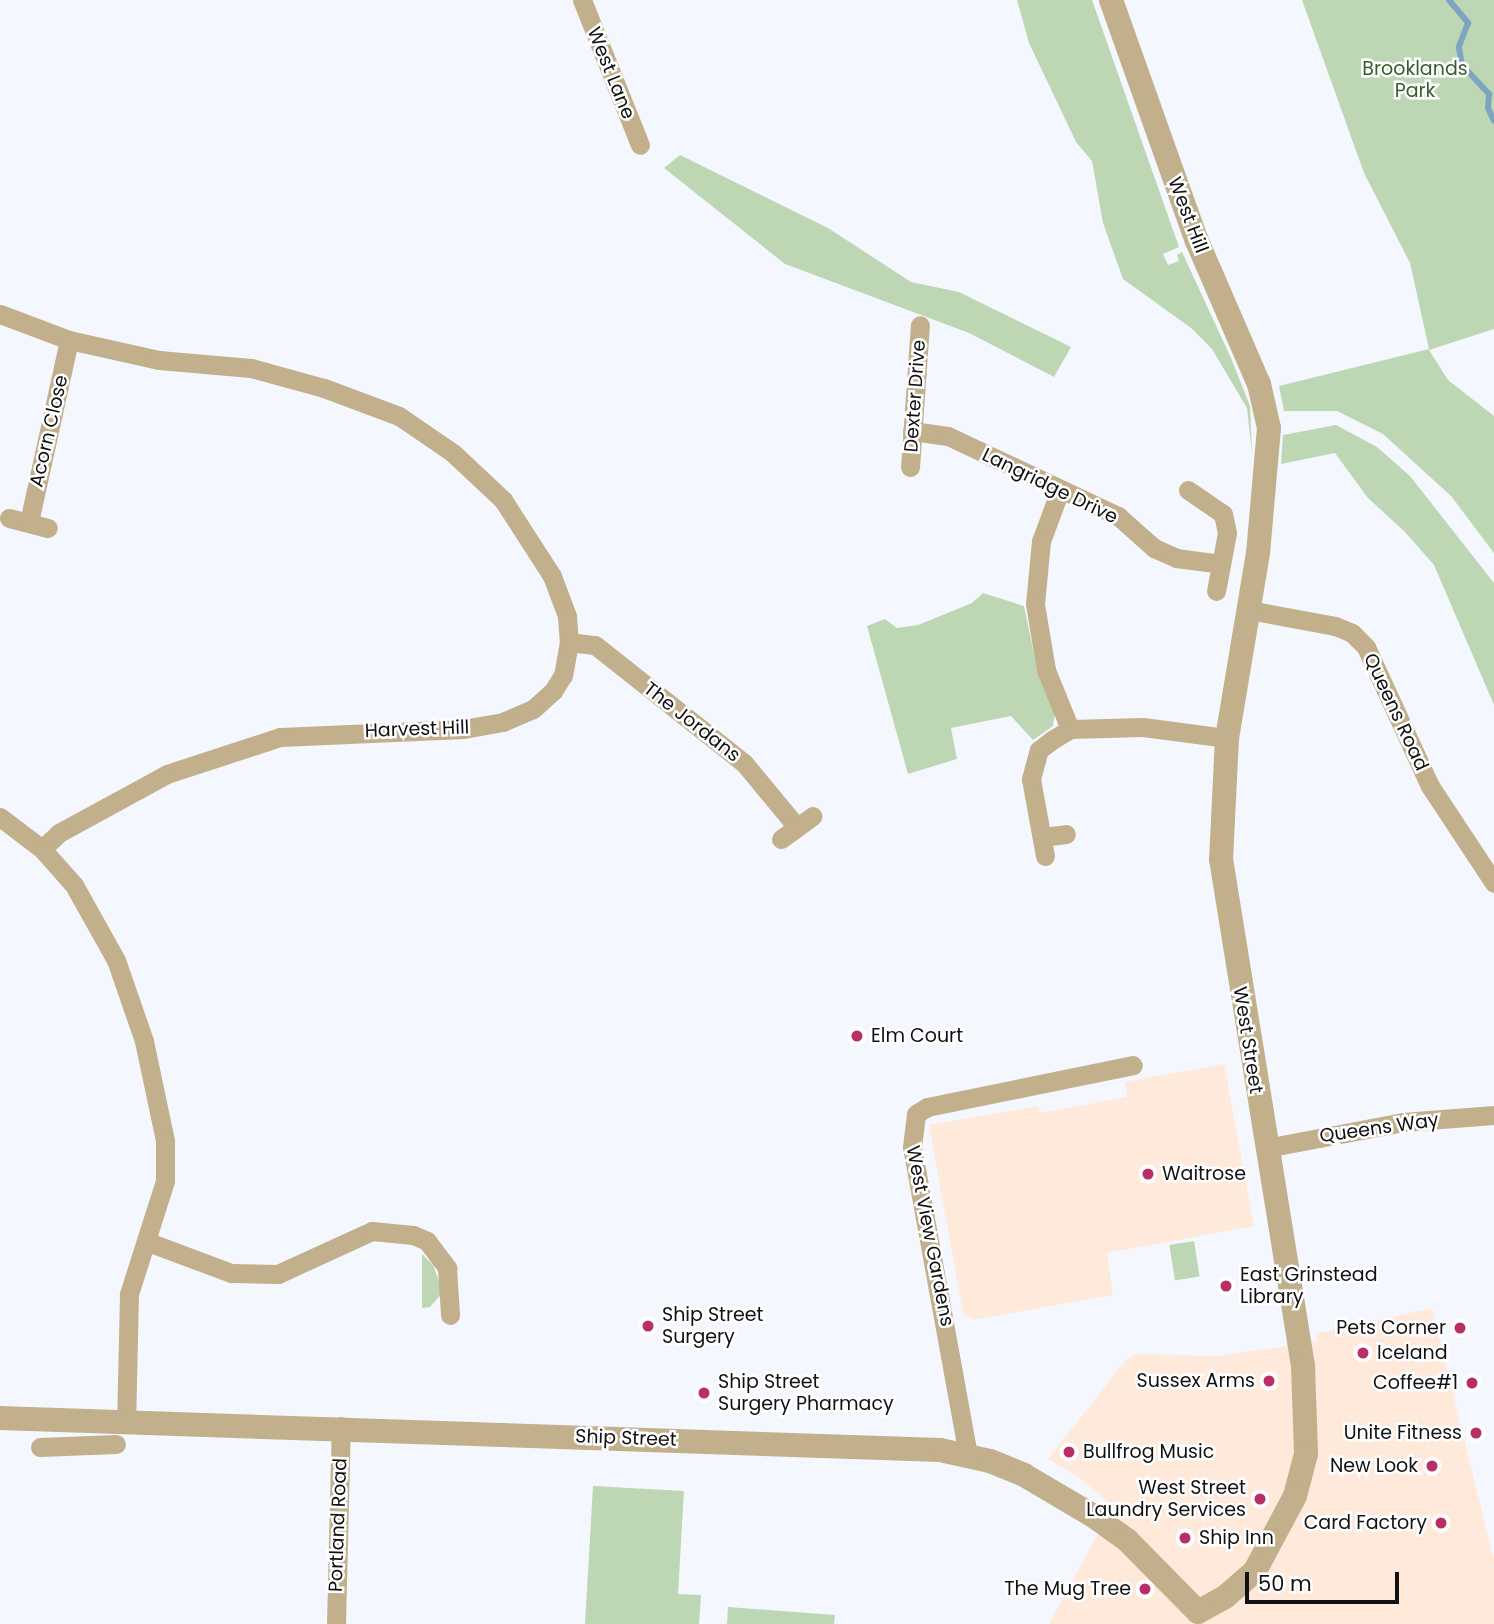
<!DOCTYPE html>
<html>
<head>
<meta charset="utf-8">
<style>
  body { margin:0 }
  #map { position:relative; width:1494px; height:1624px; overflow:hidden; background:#f4f8fe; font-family:Poppins,sans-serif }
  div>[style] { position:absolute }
  .commercial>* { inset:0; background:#ffe9db }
  .green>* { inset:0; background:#bdd7b5; transform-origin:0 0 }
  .stream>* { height:6px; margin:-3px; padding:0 3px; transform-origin:3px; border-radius:3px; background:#7ea5bf }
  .minor>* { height:19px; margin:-9.5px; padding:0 9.5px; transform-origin:9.5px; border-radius:9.5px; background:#c2b08c }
  .tertiary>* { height:24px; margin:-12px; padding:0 12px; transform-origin:12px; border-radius:12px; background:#c2b08c }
  .dots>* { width:19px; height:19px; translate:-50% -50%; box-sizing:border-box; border:4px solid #fff; border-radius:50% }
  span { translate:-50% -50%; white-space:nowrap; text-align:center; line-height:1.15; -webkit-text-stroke:5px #fff; paint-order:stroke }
  .park-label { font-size:19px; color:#375d2c }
  .street-label { font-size:19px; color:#101113 }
  .poi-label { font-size:19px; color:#101113 }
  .left { translate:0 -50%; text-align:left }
  .right { translate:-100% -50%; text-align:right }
  .scale { position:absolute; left:1245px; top:1572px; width:154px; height:32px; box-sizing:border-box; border:4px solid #101113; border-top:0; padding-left:9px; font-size:21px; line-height:24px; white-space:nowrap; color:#101113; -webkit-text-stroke:5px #fff; paint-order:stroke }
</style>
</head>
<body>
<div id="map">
  <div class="commercial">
    <div style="clip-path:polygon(1224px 1064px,1254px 1226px,1107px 1253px,1113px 1295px,972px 1320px,963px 1313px,929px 1125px,1038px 1106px,1040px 1113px,1127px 1097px,1125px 1082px)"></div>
    <div style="clip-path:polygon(1432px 1308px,1494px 1560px,1494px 1624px,1049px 1624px,1096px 1537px,1120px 1512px,1076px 1475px,1048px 1459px,1125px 1361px,1136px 1354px,1216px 1356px,1317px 1342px,1316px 1334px)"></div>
  </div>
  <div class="green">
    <div style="clip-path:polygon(1017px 0,1092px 0,1179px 247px,1163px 254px,1168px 265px,1179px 261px,1177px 255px,1182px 252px,1231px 358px,1250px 406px,1252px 453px,1247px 408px,1212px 349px,1191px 328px,1123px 279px,1103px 223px,1092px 161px,1076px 142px,1029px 43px)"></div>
    <div style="clip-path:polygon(1302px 0,1494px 0,1494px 329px,1429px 350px,1448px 380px,1494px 416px,1494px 553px,1451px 496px,1383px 434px,1337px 411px,1284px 411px,1279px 386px,1429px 349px,1410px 263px,1364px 173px)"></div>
    <div style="clip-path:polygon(680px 155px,828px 228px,911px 282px,959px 292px,1071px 347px,1054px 377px,969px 333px,785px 264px,664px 168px)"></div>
    <div style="clip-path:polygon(1336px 425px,1377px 447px,1410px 476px,1494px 583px,1494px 705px,1434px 565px,1405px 532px,1368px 498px,1335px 453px,1281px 464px,1283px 435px)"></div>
    <div style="clip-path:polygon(983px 593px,1024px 606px,1038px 673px,1055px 713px,1053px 726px,1033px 740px,1011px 716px,951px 728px,957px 759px,908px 774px,867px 626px,885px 619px,897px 628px,918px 625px,972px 603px)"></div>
    <div style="left:1194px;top:1241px;width:36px;height:25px;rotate:81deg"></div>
    <div style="clip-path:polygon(422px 1254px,433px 1265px,443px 1292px,430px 1307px,422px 1308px)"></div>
    <div style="clip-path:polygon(593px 1486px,684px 1491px,678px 1594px,701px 1595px,699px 1624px,585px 1624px)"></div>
    <div style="clip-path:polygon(728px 1607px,835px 1615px,834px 1624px,727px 1624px)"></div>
  </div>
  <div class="stream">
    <div style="left:1449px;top:0;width:30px;rotate:50deg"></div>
    <div style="left:1468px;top:23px;width:26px;rotate:111deg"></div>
    <div style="left:1459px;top:47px;width:18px;rotate:81deg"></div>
    <div style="left:1462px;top:65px;width:40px;rotate:47deg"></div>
    <div style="left:1489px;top:94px;width:14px;rotate:94deg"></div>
    <div style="left:1488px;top:108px;width:14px;rotate:65deg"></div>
  </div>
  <div class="minor">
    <div style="left:582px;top:0;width:156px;rotate:68.2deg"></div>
    <div style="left:0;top:314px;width:74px;rotate:20.6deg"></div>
    <div style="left:69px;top:340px;width:92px;rotate:12.5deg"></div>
    <div style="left:159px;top:360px;width:92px;rotate:5deg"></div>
    <div style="left:251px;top:368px;width:76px;rotate:15.3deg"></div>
    <div style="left:324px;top:388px;width:80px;rotate:20.5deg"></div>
    <div style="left:399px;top:416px;width:65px;rotate:34.4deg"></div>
    <div style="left:453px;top:453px;width:69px;rotate:43.2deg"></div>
    <div style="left:503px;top:500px;width:90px;rotate:57.2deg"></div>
    <div style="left:552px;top:576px;width:43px;rotate:69.4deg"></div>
    <div style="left:567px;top:616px;width:26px;rotate:86deg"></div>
    <div style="left:569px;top:642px;width:34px;rotate:100deg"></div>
    <div style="left:563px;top:675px;width:19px;rotate:122deg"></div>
    <div style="left:553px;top:691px;width:27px;rotate:138deg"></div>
    <div style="left:533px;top:709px;width:33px;rotate:157deg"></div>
    <div style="left:503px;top:722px;width:40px;rotate:170deg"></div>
    <div style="left:464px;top:729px;width:184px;rotate:177.5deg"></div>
    <div style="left:280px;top:737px;width:119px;rotate:161.9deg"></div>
    <div style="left:167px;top:774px;width:123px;rotate:151.4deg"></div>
    <div style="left:59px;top:833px;width:23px;rotate:137deg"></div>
    <div style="left:912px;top:431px;width:36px;rotate:8deg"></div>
    <div style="left:948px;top:436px;width:188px;rotate:25.2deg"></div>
    <div style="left:1118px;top:516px;width:48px;rotate:41.6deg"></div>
    <div style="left:1154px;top:548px;width:24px;rotate:24deg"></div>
    <div style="left:1176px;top:558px;width:45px;rotate:7.6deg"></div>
    <div style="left:910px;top:467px;width:142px;rotate:-86deg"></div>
    <div style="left:1060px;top:490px;width:54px;rotate:110.4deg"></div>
    <div style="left:1041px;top:541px;width:63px;rotate:95.4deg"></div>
    <div style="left:1035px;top:604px;width:67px;rotate:80.5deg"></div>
    <div style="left:1046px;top:670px;width:64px;rotate:67.9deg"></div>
    <div style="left:1188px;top:490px;width:42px;rotate:34.4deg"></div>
    <div style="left:1223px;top:514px;width:19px;rotate:78deg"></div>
    <div style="left:1227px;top:533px;width:59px;rotate:100.7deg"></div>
    <div style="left:9px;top:518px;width:40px;rotate:14.4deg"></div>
    <div style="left:29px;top:522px;width:186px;rotate:-77.6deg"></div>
    <div style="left:1249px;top:610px;width:87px;rotate:10.5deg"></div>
    <div style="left:1335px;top:626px;width:18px;rotate:22deg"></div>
    <div style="left:1352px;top:633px;width:20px;rotate:45deg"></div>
    <div style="left:1366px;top:647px;width:153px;rotate:65.3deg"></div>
    <div style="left:1430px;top:786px;width:116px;rotate:56.6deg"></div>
    <div style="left:569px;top:642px;width:26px;rotate:7deg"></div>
    <div style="left:595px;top:645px;width:190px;rotate:38.4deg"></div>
    <div style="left:744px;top:763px;width:83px;rotate:50.4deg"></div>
    <div style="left:0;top:817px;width:53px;rotate:37.3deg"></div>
    <div style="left:42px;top:849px;width:48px;rotate:48.4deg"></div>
    <div style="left:74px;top:885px;width:86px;rotate:60.8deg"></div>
    <div style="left:116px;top:960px;width:86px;rotate:70.9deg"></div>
    <div style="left:144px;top:1041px;width:102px;rotate:78.1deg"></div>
    <div style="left:165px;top:1141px;width:40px;rotate:90deg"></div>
    <div style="left:165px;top:1181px;width:119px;rotate:107.7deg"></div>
    <div style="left:129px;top:1294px;width:128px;rotate:91.3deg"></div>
    <div style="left:1042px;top:837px;width:24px;rotate:-7deg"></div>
    <div style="left:781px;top:839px;width:39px;rotate:-36deg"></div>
    <div style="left:1045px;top:856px;width:78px;rotate:-100.3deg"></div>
    <div style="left:1031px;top:779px;width:30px;rotate:-75deg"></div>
    <div style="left:1039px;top:750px;width:16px;rotate:-38deg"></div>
    <div style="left:1052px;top:740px;width:21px;rotate:-31deg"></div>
    <div style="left:1070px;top:729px;width:73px;rotate:-1.6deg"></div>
    <div style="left:1143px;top:727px;width:85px;rotate:7.5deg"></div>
    <div style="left:1266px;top:1148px;width:139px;rotate:-10.7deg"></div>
    <div style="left:1403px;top:1122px;width:91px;rotate:-4.4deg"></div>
    <div style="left:148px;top:1242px;width:89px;rotate:20.5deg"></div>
    <div style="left:231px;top:1273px;width:47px;rotate:1.2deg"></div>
    <div style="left:278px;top:1274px;width:103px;rotate:-24.6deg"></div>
    <div style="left:372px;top:1231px;width:41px;rotate:5.6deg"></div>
    <div style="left:413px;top:1235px;width:15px;rotate:23deg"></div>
    <div style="left:427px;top:1241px;width:34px;rotate:53deg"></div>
    <div style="left:447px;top:1268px;width:47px;rotate:86.3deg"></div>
    <div style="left:40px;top:1447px;width:76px;rotate:-2.3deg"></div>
    <div style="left:968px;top:1455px;width:313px;rotate:-100.3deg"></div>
    <div style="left:912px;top:1147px;width:33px;rotate:-83deg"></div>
    <div style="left:916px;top:1114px;width:13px;rotate:-32deg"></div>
    <div style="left:927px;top:1107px;width:210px;rotate:-11.5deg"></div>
    <div style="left:336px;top:1624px;width:198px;rotate:-88.6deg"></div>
  </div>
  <div class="tertiary">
    <div style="left:1111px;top:0;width:256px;rotate:70.4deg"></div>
    <div style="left:1197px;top:241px;width:156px;rotate:66.6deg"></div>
    <div style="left:1259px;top:384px;width:45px;rotate:77.2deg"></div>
    <div style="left:1269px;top:428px;width:125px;rotate:95deg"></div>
    <div style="left:1258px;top:553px;width:188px;rotate:99.5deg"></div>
    <div style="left:1227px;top:738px;width:121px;rotate:92.8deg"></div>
    <div style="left:1221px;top:859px;width:514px;rotate:80.81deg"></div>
    <div style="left:1303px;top:1366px;width:88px;rotate:88deg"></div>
    <div style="left:1306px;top:1454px;width:43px;rotate:104.7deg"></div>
    <div style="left:1295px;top:1496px;width:85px;rotate:118.1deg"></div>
    <div style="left:1255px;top:1571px;width:40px;rotate:139deg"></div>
    <div style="left:1225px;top:1597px;width:31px;rotate:151deg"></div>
    <div style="left:0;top:1418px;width:941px;rotate:1.95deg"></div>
    <div style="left:940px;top:1450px;width:51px;rotate:12.4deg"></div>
    <div style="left:990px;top:1461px;width:37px;rotate:22deg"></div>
    <div style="left:1024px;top:1475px;width:79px;rotate:30.5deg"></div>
    <div style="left:1092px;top:1515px;width:43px;rotate:35.5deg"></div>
    <div style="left:1127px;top:1540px;width:101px;rotate:45.4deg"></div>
  </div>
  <div class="dots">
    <div style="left:857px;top:1036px;background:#b92e66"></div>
    <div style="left:1148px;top:1174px;background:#b92e66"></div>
    <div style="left:1226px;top:1286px;background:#b92e66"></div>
    <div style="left:648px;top:1326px;background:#b92e66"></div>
    <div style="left:1460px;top:1328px;background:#b92e66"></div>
    <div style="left:1363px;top:1353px;background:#b92e66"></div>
    <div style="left:1269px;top:1381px;background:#b92e66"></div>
    <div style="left:1472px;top:1383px;background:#b92e66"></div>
    <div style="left:704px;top:1393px;background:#b92e66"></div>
    <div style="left:1476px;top:1433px;background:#b92e66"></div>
    <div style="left:1069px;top:1452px;background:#b92e66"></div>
    <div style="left:1432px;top:1466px;background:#b92e66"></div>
    <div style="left:1260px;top:1499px;background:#b92e66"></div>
    <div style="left:1441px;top:1523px;background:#b92e66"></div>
    <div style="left:1185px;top:1538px;background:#b92e66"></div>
    <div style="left:1145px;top:1589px;background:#b92e66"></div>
  </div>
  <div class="park-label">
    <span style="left:1415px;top:80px">Brooklands<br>Park</span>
  </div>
  <div class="street-label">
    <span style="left:611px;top:73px;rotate:68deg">West Lane</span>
    <span style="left:1188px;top:215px;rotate:69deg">West Hill</span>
    <span style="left:915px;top:396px;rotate:-86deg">Dexter Drive</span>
    <span style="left:49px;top:431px;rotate:-77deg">Acorn Close</span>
    <span style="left:1050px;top:486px;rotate:26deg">Langridge Drive</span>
    <span style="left:1396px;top:712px;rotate:65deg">Queens Road</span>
    <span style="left:692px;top:722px;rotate:38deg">The Jordans</span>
    <span style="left:417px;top:729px;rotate:-2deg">Harvest Hill</span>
    <span style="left:1248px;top:1040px;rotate:81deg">West Street</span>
    <span style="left:1379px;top:1128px;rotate:-8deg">Queens Way</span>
    <span style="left:930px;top:1236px;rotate:79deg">West View Gardens</span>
    <span style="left:626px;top:1438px;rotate:2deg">Ship Street</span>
    <span style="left:338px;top:1525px;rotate:-88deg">Portland Road</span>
  </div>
  <div class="poi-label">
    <span class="left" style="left:871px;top:1036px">Elm Court</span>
    <span class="left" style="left:1162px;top:1174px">Waitrose</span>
    <span class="left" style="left:1240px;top:1286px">East Grinstead<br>Library</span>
    <span class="left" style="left:662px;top:1326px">Ship Street<br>Surgery</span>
    <span class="right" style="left:1446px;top:1328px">Pets Corner</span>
    <span class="left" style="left:1377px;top:1353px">Iceland</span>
    <span class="right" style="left:1255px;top:1381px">Sussex Arms</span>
    <span class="left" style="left:718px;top:1393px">Ship Street<br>Surgery Pharmacy</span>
    <span class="right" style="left:1458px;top:1383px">Coffee#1</span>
    <span class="right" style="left:1462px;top:1433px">Unite Fitness</span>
    <span class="left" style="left:1083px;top:1452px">Bullfrog Music</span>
    <span class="right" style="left:1418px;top:1466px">New Look</span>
    <span class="right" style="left:1246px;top:1499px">West Street<br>Laundry Services</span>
    <span class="right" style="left:1427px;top:1523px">Card Factory</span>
    <span class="left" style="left:1199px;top:1538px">Ship Inn</span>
    <span class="right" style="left:1131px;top:1589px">The Mug Tree</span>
  </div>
  <div class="scale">50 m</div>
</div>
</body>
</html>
